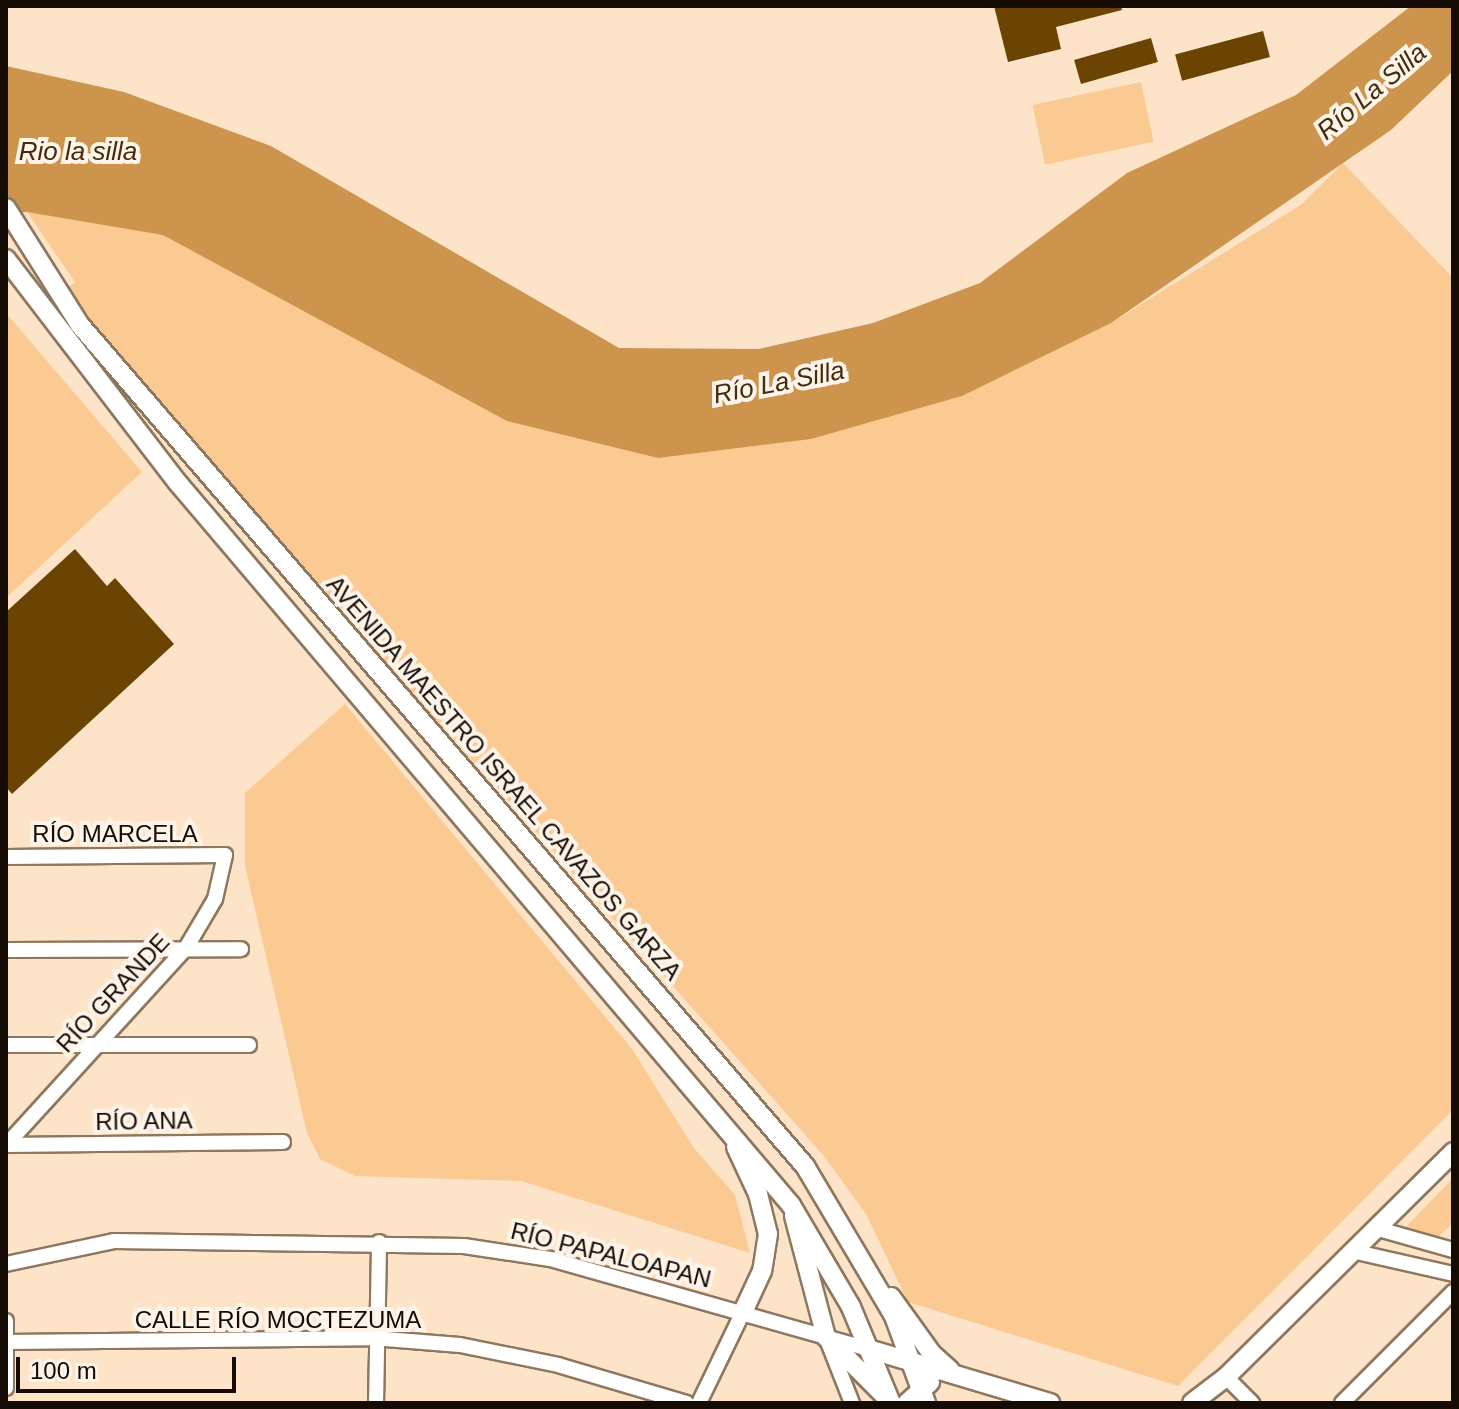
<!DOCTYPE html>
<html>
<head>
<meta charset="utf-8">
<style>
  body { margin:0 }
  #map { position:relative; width:1459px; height:1409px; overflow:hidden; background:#fde4c9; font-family:Arial,sans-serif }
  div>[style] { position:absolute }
  .green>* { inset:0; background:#fbca92; transform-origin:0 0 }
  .water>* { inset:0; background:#cd944d }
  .building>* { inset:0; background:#6b4302; transform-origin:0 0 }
  .roads { filter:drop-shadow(2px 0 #8d785f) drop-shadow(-2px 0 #8d785f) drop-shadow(0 2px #8d785f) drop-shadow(0 -2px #8d785f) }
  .street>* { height:14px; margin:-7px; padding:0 7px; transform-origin:7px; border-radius:7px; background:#fff }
  .secondary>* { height:18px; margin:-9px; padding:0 9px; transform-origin:9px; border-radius:9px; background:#fff }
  span { translate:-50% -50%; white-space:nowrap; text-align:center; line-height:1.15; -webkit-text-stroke:8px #fef4e9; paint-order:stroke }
  .street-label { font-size:24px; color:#130b04 }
  .water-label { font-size:26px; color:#432b0c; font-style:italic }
  .frame { position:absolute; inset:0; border:8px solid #130b04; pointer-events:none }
  .scale { position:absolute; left:16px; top:1357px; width:220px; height:36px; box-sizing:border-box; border:4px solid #130b04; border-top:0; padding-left:10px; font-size:24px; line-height:28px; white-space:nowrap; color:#130b04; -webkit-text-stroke:6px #fef4e9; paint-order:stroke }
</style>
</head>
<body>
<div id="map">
  <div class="green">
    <div style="left:1141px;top:82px;width:61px;height:111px;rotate:78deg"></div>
    <div style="clip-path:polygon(1343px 163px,1453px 278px,1453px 1110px,1178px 1386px,908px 1302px,866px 1214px,823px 1155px,59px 295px,75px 282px,27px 212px,178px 182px,570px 409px,1111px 323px,1302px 204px)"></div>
    <div style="clip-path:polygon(6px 313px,142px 472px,6px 598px)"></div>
    <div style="clip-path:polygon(345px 704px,632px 1049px,694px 1148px,735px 1195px,750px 1253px,521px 1181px,355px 1176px,320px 1159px,307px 1133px,245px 866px,245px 793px)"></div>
    <div style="clip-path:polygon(1453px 1178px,1453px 1223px,1437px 1238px,1404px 1229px)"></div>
  </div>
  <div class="water">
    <div style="clip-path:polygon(1411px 6px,1453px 6px,1453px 71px,1391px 130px,1111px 323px,962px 396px,811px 439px,658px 458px,507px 421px,163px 235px,27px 212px,6px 213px,6px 66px,124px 92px,271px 146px,619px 348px,759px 349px,873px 323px,980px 283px,1127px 173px,1296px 95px)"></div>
  </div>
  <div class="building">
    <div style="clip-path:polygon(994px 6px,1121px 6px,1122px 10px,1056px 27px,1061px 49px,1008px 62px)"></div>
    <div style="left:1263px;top:31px;width:27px;height:91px;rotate:75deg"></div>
    <div style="left:1151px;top:38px;width:25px;height:80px;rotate:74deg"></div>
    <div style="clip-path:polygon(75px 549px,107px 586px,115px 578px,174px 644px,12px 794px,6px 787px,6px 612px)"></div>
  </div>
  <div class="roads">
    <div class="street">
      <div style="left:6px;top:857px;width:219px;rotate:-0.5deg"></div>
      <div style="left:225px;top:855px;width:45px;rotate:102.8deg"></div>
      <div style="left:215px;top:899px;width:57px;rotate:120.6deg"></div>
      <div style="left:186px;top:948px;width:267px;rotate:132.4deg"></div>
      <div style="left:6px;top:950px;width:235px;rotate:-0.2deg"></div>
      <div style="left:6px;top:1045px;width:243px"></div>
      <div style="left:6px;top:1145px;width:277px;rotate:-0.6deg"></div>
      <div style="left:1375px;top:1228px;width:81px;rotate:15.8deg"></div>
      <div style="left:1352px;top:1251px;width:104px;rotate:12.8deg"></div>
      <div style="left:6px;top:1264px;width:110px;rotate:-12deg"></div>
      <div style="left:114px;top:1241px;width:350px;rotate:0.8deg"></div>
      <div style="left:464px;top:1246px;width:87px;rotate:8.6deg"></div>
      <div style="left:550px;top:1259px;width:335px;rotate:15.8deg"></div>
      <div style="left:6px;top:1321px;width:67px;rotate:90deg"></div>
      <div style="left:826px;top:1337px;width:71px;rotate:68.5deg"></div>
      <div style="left:7px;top:1342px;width:366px;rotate:-0.6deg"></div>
      <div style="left:373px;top:1338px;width:87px;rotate:4.6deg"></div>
      <div style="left:460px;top:1345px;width:100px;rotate:11.5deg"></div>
      <div style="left:558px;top:1365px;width:134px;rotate:16.5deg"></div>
      <div style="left:1226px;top:1377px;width:37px;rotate:45deg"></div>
      <div style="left:376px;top:1403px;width:161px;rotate:-88.9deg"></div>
      <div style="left:699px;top:1403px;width:99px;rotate:-64.2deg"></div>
      <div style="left:1342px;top:1403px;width:157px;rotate:-45deg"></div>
    </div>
    <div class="secondary">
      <div style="left:6px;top:208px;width:138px;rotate:57.7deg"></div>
      <div style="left:80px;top:325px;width:1110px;rotate:49.24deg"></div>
      <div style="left:805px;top:1166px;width:174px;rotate:59.3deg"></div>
      <div style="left:894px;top:1316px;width:93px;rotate:69.8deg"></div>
      <div style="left:6px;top:259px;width:282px;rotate:52.5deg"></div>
      <div style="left:178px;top:483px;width:947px;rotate:49.67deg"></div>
      <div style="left:791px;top:1205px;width:118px;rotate:59.5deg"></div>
      <div style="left:851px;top:1307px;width:104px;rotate:67.4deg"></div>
      <div style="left:736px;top:1147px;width:52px;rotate:64.9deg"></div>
      <div style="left:758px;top:1194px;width:41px;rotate:76deg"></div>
      <div style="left:768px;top:1234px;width:37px;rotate:99deg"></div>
      <div style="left:762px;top:1271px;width:47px;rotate:114.9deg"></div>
      <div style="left:794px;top:1216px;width:125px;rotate:75.2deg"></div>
      <div style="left:826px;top:1337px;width:81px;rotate:45deg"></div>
      <div style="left:891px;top:1297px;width:70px;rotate:54.3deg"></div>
      <div style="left:932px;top:1354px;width:24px;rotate:42deg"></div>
      <div style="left:872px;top:1350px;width:186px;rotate:16.6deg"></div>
      <div style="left:907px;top:1403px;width:31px;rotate:-42deg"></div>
      <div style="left:1192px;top:1403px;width:43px;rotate:-37.4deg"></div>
      <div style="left:1226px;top:1377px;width:320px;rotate:-44.7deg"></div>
    </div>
  </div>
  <div class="street-label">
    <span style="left:504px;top:778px;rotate:49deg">AVENIDA MAESTRO ISRAEL CAVAZOS GARZA</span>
    <span style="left:115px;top:834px">RÍO MARCELA</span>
    <span style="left:113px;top:993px;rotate:-47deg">RÍO GRANDE</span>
    <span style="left:144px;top:1121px;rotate:-1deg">RÍO ANA</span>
    <span style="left:611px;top:1255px;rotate:14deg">RÍO PAPALOAPAN</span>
    <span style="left:278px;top:1320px">CALLE RÍO MOCTEZUMA</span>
  </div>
  <div class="water-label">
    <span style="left:1372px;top:92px;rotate:-40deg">Río La Silla</span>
    <span style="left:78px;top:152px">Rio la silla</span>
    <span style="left:779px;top:383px;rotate:-11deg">Río La Silla</span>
  </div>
  <div class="frame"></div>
  <div class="scale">100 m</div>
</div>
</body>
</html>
